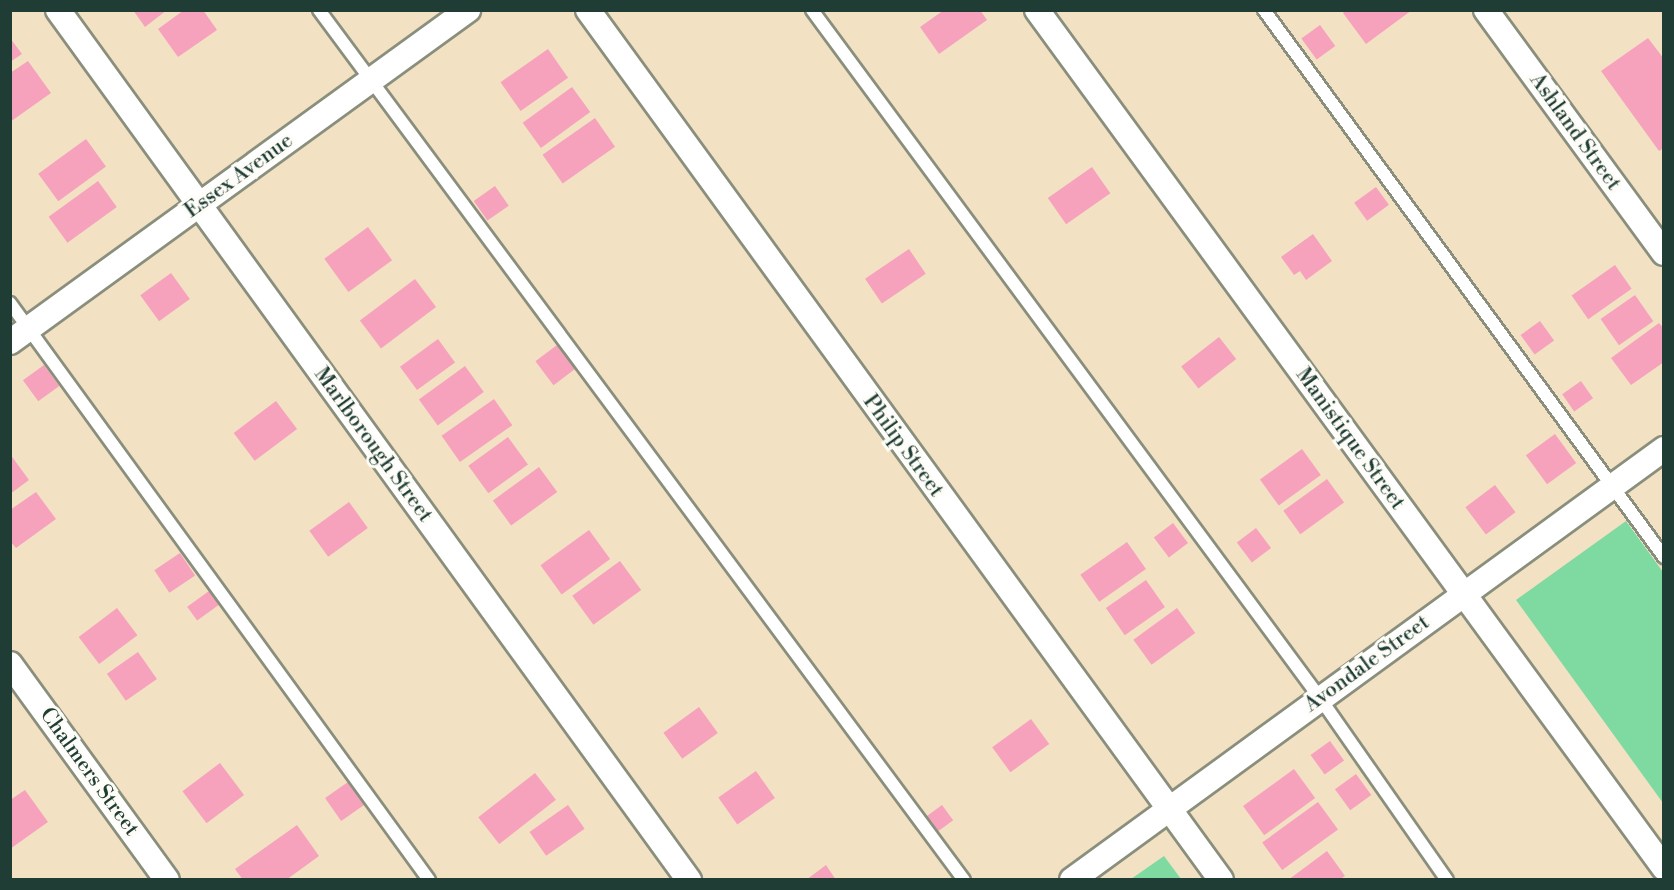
<!DOCTYPE html>
<html>
<head>
<meta charset="utf-8">
<style>
  body { margin:0 }
  #map { position:relative; width:1674px; height:890px; overflow:hidden; background:#f3e1c4; font-family:"Libre Bodoni",serif }
  div>[style] { position:absolute }
  .green>* { inset:0; background:#7fdaa1 }
  .building>* { inset:0; background:#f6a2bd; transform-origin:0 0 }
  .roads { filter:drop-shadow(2px 0 #898f7c) drop-shadow(-2px 0 #898f7c) drop-shadow(0 2px #898f7c) drop-shadow(0 -2px #898f7c) }
  .lane>* { height:12px; margin:-6px; padding:0 6px; transform-origin:6px; border-radius:6px; background:#fff }
  .street>* { height:24px; margin:-12px; padding:0 12px; transform-origin:12px; border-radius:12px; background:#fff }
  span { translate:-50% -50%; white-space:nowrap; text-align:center; line-height:1.15; -webkit-text-stroke:6px #fdfcf7; paint-order:stroke }
  .street-label { font-size:21px; color:#1f3d34 }
  .frame { position:absolute; inset:0; border:12px solid #1f3d34; pointer-events:none }
</style>
</head>
<body>
<div id="map">
  <div class="green">
    <div style="clip-path:polygon(1626px 521px,1663px 572px,1663px 803px,1516px 600px)"></div>
    <div style="clip-path:polygon(1164px 856px,1181px 879px,1131px 879px)"></div>
  </div>
  <div class="building">
    <div style="clip-path:polygon(133px 10px,167px 10px,145px 27px)"></div>
    <div style="clip-path:polygon(184px 10px,203px 10px,217px 30px,178px 57px,158px 29px)"></div>
    <div style="clip-path:polygon(944px 10px,980px 10px,987px 20px,939px 54px,920px 27px)"></div>
    <div style="clip-path:polygon(1346px 10px,1412px 10px,1366px 44px,1343px 13px)"></div>
    <div style="left:1320px;top:25px;width:26px;height:23px;rotate:54deg"></div>
    <div style="clip-path:polygon(10px 38px,22px 54px,10px 62px)"></div>
    <div style="clip-path:polygon(1648px 38px,1664px 59px,1664px 148px,1659px 151px,1601px 71px)"></div>
    <div style="left:548px;top:49px;width:35px;height:58px;rotate:55deg"></div>
    <div style="clip-path:polygon(28px 61px,51px 93px,10px 122px,10px 73px)"></div>
    <div style="left:572px;top:87px;width:31px;height:61px;rotate:54deg"></div>
    <div style="left:595px;top:118px;width:35px;height:64px;rotate:55deg"></div>
    <div style="left:86px;top:139px;width:34px;height:59px;rotate:54deg"></div>
    <div style="left:1092px;top:167px;width:32px;height:54px;rotate:55deg"></div>
    <div style="left:98px;top:181px;width:32px;height:61px;rotate:54deg"></div>
    <div style="left:495px;top:186px;width:24px;height:26px;rotate:55deg"></div>
    <div style="left:1376px;top:187px;width:22px;height:27px;rotate:54deg"></div>
    <div style="left:368px;top:227px;width:41px;height:54px;rotate:54deg"></div>
    <div style="clip-path:polygon(1313px 234px,1332px 261px,1306px 280px,1300px 271px,1294px 275px,1281px 257px)"></div>
    <div style="left:909px;top:249px;width:30px;height:53px;rotate:56deg"></div>
    <div style="left:1615px;top:265px;width:29px;height:53px;rotate:55deg"></div>
    <div style="left:171px;top:273px;width:32px;height:38px;rotate:54deg"></div>
    <div style="left:415px;top:279px;width:35px;height:69px;rotate:53deg"></div>
    <div style="left:1635px;top:295px;width:32px;height:42px;rotate:55deg"></div>
    <div style="left:1540px;top:321px;width:24px;height:24px;rotate:54deg"></div>
    <div style="clip-path:polygon(1659px 323px,1664px 329px,1664px 362px,1631px 385px,1611px 358px)"></div>
    <div style="left:1219px;top:337px;width:28px;height:48px;rotate:52deg"></div>
    <div style="left:438px;top:339px;width:29px;height:47px;rotate:54deg"></div>
    <div style="left:557px;top:345px;width:30px;height:27px;rotate:53deg"></div>
    <div style="left:44px;top:365px;width:26px;height:26px;rotate:54deg"></div>
    <div style="left:465px;top:366px;width:32px;height:57px;rotate:54deg"></div>
    <div style="left:1581px;top:381px;width:21px;height:23px;rotate:55deg"></div>
    <div style="left:494px;top:399px;width:32px;height:64px;rotate:55deg"></div>
    <div style="left:276px;top:401px;width:35px;height:53px;rotate:53deg"></div>
    <div style="left:1555px;top:434px;width:36px;height:36px;rotate:54deg"></div>
    <div style="left:508px;top:437px;width:34px;height:49px;rotate:54deg"></div>
    <div style="left:1302px;top:449px;width:32px;height:52px;rotate:54deg"></div>
    <div style="clip-path:polygon(10px 454px,29px 480px,10px 494px)"></div>
    <div style="left:539px;top:467px;width:31px;height:57px;rotate:54deg"></div>
    <div style="left:1327px;top:479px;width:29px;height:54px;rotate:54deg"></div>
    <div style="left:1495px;top:485px;width:34px;height:37px;rotate:53deg"></div>
    <div style="clip-path:polygon(36px 492px,56px 519px,16px 548px,10px 541px,10px 510px)"></div>
    <div style="left:349px;top:502px;width:32px;height:49px;rotate:54deg"></div>
    <div style="left:1173px;top:523px;width:25px;height:24px;rotate:53deg"></div>
    <div style="left:1256px;top:528px;width:25px;height:24px;rotate:53deg"></div>
    <div style="left:589px;top:530px;width:36px;height:60px;rotate:54deg"></div>
    <div style="left:1127px;top:542px;width:33px;height:57px;rotate:55deg"></div>
    <div style="left:180px;top:553px;width:27px;height:31px;rotate:56deg"></div>
    <div style="left:620px;top:561px;width:36px;height:59px;rotate:54deg"></div>
    <div style="left:1146px;top:580px;width:33px;height:49px;rotate:55deg"></div>
    <div style="left:209px;top:591px;width:17px;height:27px;rotate:54deg"></div>
    <div style="left:117px;top:608px;width:34px;height:48px;rotate:53deg"></div>
    <div style="left:1177px;top:608px;width:31px;height:54px;rotate:54deg"></div>
    <div style="left:138px;top:652px;width:33px;height:38px;rotate:55deg"></div>
    <div style="left:699px;top:707px;width:32px;height:44px;rotate:54deg"></div>
    <div style="left:1031px;top:719px;width:31px;height:48px;rotate:54deg"></div>
    <div style="left:1330px;top:741px;width:24px;height:24px;rotate:54deg"></div>
    <div style="left:220px;top:763px;width:40px;height:47px;rotate:53deg"></div>
    <div style="left:1294px;top:769px;width:36px;height:63px;rotate:54deg"></div>
    <div style="left:756px;top:771px;width:33px;height:46px;rotate:55deg"></div>
    <div style="left:535px;top:773px;width:34px;height:72px;rotate:52deg"></div>
    <div style="left:1356px;top:774px;width:26px;height:26px;rotate:54deg"></div>
    <div style="left:348px;top:782px;width:28px;height:28px;rotate:55deg"></div>
    <div style="clip-path:polygon(25px 790px,48px 822px,10px 849px,10px 800px)"></div>
    <div style="left:1318px;top:802px;width:34px;height:69px;rotate:54deg"></div>
    <div style="left:568px;top:805px;width:29px;height:47px;rotate:55deg"></div>
    <div style="left:942px;top:805px;width:19px;height:22px;rotate:54deg"></div>
    <div style="clip-path:polygon(297px 825px,319px 856px,286px 880px,243px 880px,235px 869px)"></div>
    <div style="clip-path:polygon(1327px 851px,1345px 876px,1339px 880px,1288px 880px)"></div>
    <div style="clip-path:polygon(826px 865px,836px 880px,806px 880px)"></div>
  </div>
  <div class="roads">
    <div class="lane">
      <div style="left:319px;top:10px;width:1083px;rotate:53.45deg"></div>
      <div style="left:812px;top:10px;width:855px;rotate:53.56deg"></div>
      <div style="left:1320px;top:698px;width:222px;rotate:55.1deg"></div>
      <div style="left:1264px;top:10px;width:678px;rotate:53.82deg"></div>
      <div style="left:10px;top:303px;width:713px;rotate:54.01deg"></div>
    </div>
    <div class="street">
      <div style="left:58px;top:10px;width:1075px;rotate:54.05deg"></div>
      <div style="left:588px;top:10px;width:1076px;rotate:53.96deg"></div>
      <div style="left:1037px;top:10px;width:1063px;rotate:53.84deg"></div>
      <div style="left:1486px;top:10px;width:301px;rotate:53.8deg"></div>
      <div style="left:10px;top:342px;width:566px;rotate:-35.94deg"></div>
      <div style="left:10px;top:664px;width:267px;rotate:54deg"></div>
      <div style="left:1072px;top:880px;width:732px;rotate:-36.06deg"></div>
    </div>
  </div>
  <div class="street-label">
    <span style="left:1575px;top:132px;rotate:54deg">Ashland Street</span>
    <span style="left:239px;top:176px;rotate:-36deg">Essex Avenue</span>
    <span style="left:1350px;top:439px;rotate:54deg">Manistique Street</span>
    <span style="left:373px;top:445px;rotate:54deg">Marlborough Street</span>
    <span style="left:903px;top:446px;rotate:54deg">Philip Street</span>
    <span style="left:1367px;top:664px;rotate:-36deg">Avondale Street</span>
    <span style="left:89px;top:772px;rotate:54deg">Chalmers Street</span>
  </div>
  <div class="frame"></div>
</div>
</body>
</html>
